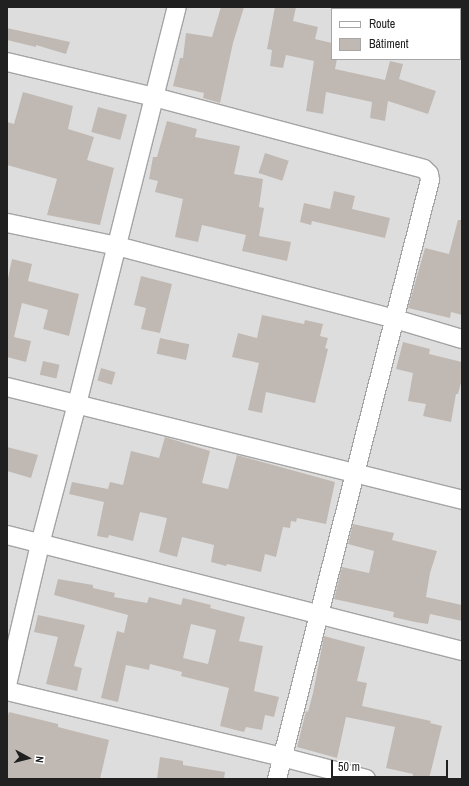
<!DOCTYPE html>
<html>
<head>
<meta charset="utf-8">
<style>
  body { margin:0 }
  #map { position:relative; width:469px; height:786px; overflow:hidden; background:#f0ede7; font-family:"Archivo Narrow",sans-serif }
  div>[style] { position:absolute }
  .residential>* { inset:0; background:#dedddd }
  .building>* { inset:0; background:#c0b9b3; transform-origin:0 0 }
  .roads { filter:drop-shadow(1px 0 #a4a4a4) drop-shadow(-1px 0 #a4a4a4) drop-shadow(0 1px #a4a4a4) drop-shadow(0 -1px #a4a4a4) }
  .street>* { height:18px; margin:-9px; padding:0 9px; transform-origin:9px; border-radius:9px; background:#fff }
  span { translate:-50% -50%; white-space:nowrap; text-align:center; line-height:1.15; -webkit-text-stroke:4px #fff; paint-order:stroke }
  .frame { position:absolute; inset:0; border:8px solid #202020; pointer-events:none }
  .legend { position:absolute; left:331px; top:8px; width:130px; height:52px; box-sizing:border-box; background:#fff; border:1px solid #a6a6a6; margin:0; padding:5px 7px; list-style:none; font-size:12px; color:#202020 }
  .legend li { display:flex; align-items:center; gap:8px; height:20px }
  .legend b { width:20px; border:1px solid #a6a6a6 }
  .north { position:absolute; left:8px; top:738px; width:40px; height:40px; -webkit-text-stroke:3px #fff; paint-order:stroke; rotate:97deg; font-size:11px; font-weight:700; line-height:16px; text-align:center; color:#202020 }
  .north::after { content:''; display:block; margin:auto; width:14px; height:18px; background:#202020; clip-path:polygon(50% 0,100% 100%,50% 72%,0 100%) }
  .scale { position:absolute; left:331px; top:760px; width:117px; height:18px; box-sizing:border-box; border:2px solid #202020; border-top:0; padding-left:5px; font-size:12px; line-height:14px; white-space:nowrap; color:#202020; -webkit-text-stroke:3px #fff; paint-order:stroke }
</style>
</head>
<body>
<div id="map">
  <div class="residential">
    <div style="clip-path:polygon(evenodd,7px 7px,462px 7px,462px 779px,7px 779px,7px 7px,332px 9px,460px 9px,460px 59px,332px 59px,332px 9px)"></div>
  </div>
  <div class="building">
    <div style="clip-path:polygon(221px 7px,244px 7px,233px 43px,220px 103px,203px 98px,204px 93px,173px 86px,180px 58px,183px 58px,186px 33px,212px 37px)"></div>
    <div style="clip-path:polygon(275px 7px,296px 7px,293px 21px,318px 27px,315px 39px,332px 43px,332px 59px,337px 59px,335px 69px,385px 80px,390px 61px,403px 64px,399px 79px,436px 91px,428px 114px,388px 101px,385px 121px,370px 118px,372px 102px,326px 92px,323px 114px,306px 111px,314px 61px,286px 55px,283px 68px,270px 66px,272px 50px,267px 49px)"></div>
    <div style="clip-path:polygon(7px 28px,70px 42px,66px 54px,36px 45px,36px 47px,7px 40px)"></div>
    <div style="clip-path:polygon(23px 92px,73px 106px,68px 129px,94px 137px,87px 160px,114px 168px,100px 225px,47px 215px,57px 179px,7px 165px,7px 122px,14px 124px)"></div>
    <div style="left:98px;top:107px;width:30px;height:26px;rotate:15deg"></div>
    <div style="clip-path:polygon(167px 121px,197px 129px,195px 137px,240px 146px,234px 174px,263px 179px,259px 207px,264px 208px,259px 236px,291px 242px,287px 261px,242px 251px,246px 235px,202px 225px,198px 242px,175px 237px,183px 199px,155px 192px,158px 181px,149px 179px,153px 157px,157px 157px)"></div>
    <div style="left:265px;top:153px;width:25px;height:21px;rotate:18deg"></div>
    <div style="clip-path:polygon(334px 191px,355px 196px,352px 209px,390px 218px,385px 238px,312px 221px,311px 225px,300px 222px,304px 203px,330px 209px)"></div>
    <div style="clip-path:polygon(458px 220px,462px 220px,462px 315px,451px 312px,450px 318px,408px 308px,425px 248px,449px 254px)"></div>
    <div style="clip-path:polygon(12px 259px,32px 264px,28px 281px,79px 294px,69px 336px,43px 329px,48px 310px,22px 303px,14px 337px,31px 341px,26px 362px,7px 357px,7px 283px)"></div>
    <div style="clip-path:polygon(141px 276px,172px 284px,160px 333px,141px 329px,146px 308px,134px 305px)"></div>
    <div style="clip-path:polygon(262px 315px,304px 324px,305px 320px,323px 324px,320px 336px,328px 338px,325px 348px,328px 349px,315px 403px,266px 392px,262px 413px,248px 410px,259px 363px,232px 357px,238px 333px,257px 338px)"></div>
    <div style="left:160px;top:338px;width:30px;height:16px;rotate:12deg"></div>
    <div style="clip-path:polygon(403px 342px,430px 349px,429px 354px,462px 362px,462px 379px,458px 394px,456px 394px,451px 422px,423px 416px,426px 404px,408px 401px,413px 373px,396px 369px)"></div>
    <div style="left:43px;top:361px;width:17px;height:14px;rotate:13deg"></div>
    <div style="left:101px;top:368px;width:15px;height:13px;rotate:16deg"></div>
    <div style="clip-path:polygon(165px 437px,210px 451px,202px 483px,228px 489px,237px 455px,335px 482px,326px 524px,297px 518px,296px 522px,291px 521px,290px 528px,283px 527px,276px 557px,265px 554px,261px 572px,227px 564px,226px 566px,211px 562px,214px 545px,182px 537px,177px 557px,159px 552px,167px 518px,140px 512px,133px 541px,109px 535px,108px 538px,97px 536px,104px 502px,69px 494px,72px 482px,108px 489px,110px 482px,123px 485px,131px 451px,159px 458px)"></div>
    <div style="clip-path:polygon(7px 447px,38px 455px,31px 478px,7px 471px)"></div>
    <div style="clip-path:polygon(353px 524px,394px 533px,392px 540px,437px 551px,430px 573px,426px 597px,462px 605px,462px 621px,430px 614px,428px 624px,415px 622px,393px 617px,394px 612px,334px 599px,342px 567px,369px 573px,374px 551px,348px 544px)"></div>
    <div style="clip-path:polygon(evenodd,58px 579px,93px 585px,93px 588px,115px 593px,114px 597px,147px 603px,149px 597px,181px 605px,183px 598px,211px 605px,210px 608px,245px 617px,239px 641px,263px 646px,254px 691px,279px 697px,274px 717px,265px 715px,262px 730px,246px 727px,244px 732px,220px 726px,229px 688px,181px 676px,182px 672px,150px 664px,149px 670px,126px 665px,118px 702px,101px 698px,117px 631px,124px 633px,128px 615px,54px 595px,58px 579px,191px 624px,216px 630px,208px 664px,183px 658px,191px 624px)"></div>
    <div style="clip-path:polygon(38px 615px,85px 625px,74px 666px,82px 668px,77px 691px,46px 684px,58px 637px,34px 632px)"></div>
    <div style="clip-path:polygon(324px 636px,365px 647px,357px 681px,367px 683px,362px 706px,431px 721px,430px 723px,442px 726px,429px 779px,413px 777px,413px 774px,386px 768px,395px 727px,346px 717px,337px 758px,297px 747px,306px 711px,308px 712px,313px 693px)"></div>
    <div style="clip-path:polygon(9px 712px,58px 724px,58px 727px,109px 740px,100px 779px,7px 779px,7px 719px)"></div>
    <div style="clip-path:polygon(160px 757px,183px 761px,183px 765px,225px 772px,224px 779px,157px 779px)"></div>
  </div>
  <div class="roads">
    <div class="street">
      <div style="left:7px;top:62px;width:151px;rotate:13.4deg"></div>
      <div style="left:154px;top:97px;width:279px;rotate:14.9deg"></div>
      <div style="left:424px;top:169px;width:7px;rotate:45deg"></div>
      <div style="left:429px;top:174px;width:6px;rotate:81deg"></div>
      <div style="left:430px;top:180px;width:618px;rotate:104.33deg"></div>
      <div style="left:7px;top:223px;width:112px;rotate:11.8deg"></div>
      <div style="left:117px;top:246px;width:287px;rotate:14.7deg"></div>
      <div style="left:395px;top:319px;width:70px;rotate:16.6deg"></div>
      <div style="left:7px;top:387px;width:469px;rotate:13.9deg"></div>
      <div style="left:7px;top:535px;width:470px;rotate:14.3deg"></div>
      <div style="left:7px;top:685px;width:145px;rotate:-76.8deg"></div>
      <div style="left:40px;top:544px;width:145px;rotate:-75.2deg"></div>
      <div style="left:77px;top:404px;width:409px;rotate:-75.9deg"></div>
      <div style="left:7px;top:691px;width:283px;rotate:13.5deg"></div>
      <div style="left:282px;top:757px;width:87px;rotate:14.7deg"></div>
    </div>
  </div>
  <div class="frame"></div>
  <ul class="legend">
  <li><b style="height:5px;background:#fff"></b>Route</li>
  <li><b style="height:11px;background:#c0b9b3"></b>Bâtiment</li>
  </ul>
  <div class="north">N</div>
  <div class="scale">50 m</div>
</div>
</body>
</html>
